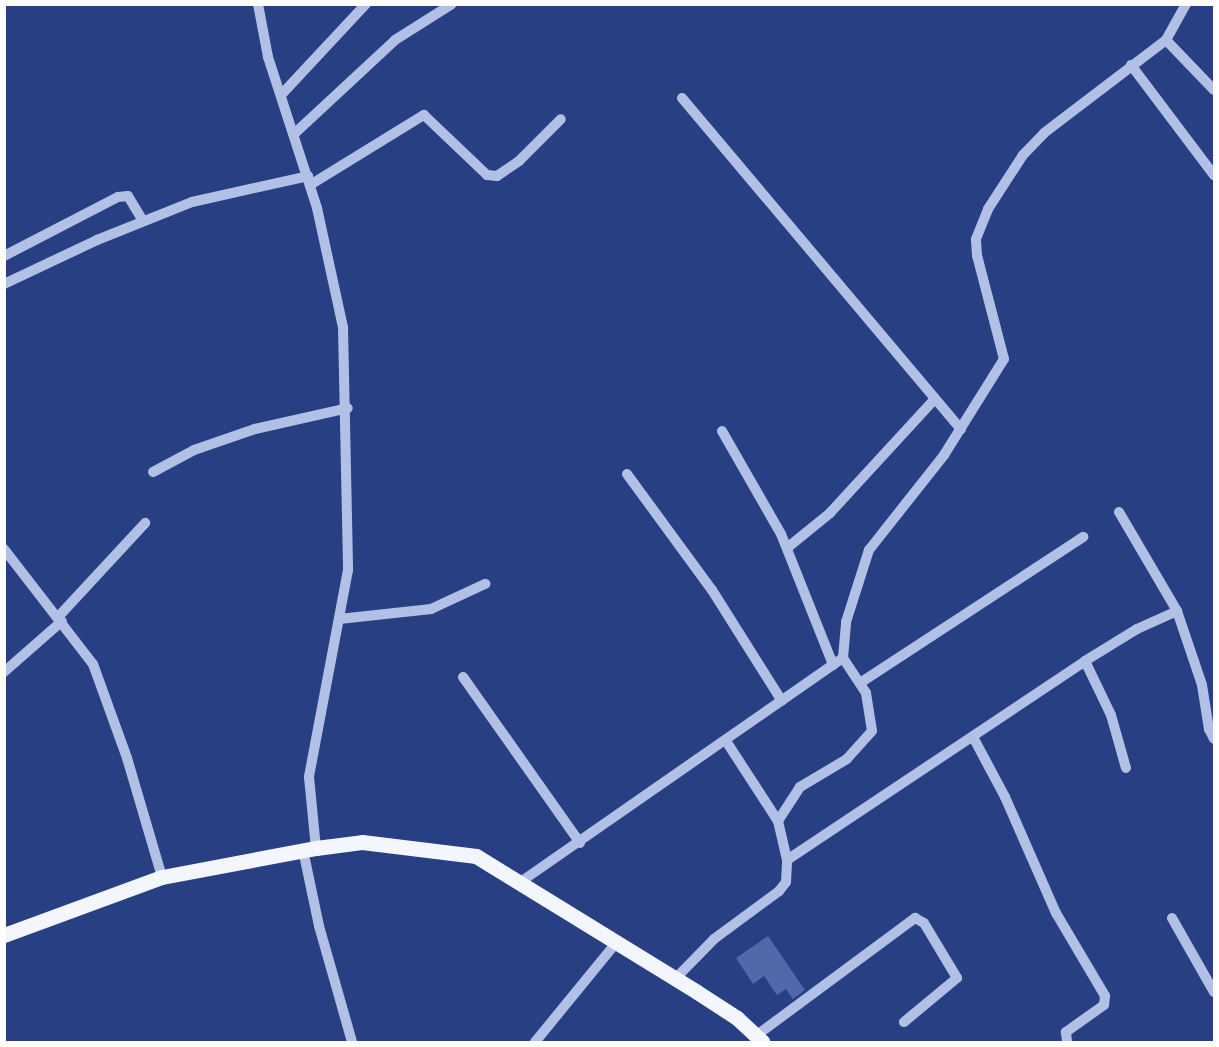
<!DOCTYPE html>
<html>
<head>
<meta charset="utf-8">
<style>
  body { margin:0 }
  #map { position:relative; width:1219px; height:1047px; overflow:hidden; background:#293f83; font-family:"Fira Sans",sans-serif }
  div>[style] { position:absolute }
  .building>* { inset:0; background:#5268ab }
  .minor>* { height:10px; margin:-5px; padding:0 5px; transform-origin:5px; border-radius:5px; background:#b3c0e6 }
  .major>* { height:15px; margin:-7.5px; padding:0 7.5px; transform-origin:7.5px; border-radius:7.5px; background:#f4f6fd }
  span { translate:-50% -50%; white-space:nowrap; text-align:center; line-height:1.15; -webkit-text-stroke:5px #293f83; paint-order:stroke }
  .frame { position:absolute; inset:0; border:6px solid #fff; pointer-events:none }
</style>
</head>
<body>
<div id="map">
  <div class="building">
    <div style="clip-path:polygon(768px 936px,805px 990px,793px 999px,786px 989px,777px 995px,764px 976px,753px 984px,736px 958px)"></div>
  </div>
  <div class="minor">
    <div style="left:258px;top:4px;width:54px;rotate:79.3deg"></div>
    <div style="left:268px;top:57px;width:159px;rotate:72deg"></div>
    <div style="left:317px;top:208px;width:122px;rotate:77.7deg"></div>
    <div style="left:343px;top:327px;width:243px;rotate:88.8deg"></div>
    <div style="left:348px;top:570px;width:211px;rotate:100.7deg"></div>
    <div style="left:309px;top:777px;width:71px;rotate:84.4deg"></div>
    <div style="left:1166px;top:40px;width:69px;rotate:46.2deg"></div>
    <div style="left:1131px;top:65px;width:138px;rotate:53deg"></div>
    <div style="left:281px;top:95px;width:125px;rotate:-47deg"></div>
    <div style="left:682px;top:98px;width:433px;rotate:49.9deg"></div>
    <div style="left:294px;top:134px;width:138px;rotate:-42.9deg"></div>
    <div style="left:395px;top:40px;width:67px;rotate:-32.3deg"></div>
    <div style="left:310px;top:185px;width:134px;rotate:-31.6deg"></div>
    <div style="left:424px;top:115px;width:87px;rotate:43.6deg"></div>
    <div style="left:487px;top:175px;width:10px;rotate:6deg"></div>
    <div style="left:497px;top:176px;width:27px;rotate:-34deg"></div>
    <div style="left:519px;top:161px;width:59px;rotate:-45deg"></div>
    <div style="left:4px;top:256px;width:128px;rotate:-27.4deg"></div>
    <div style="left:118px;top:197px;width:10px;rotate:-6deg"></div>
    <div style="left:128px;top:196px;width:29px;rotate:59deg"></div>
    <div style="left:4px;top:284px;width:103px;rotate:-25.3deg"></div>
    <div style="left:97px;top:240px;width:102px;rotate:-21.8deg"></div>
    <div style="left:192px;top:202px;width:119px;rotate:-12.6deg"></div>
    <div style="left:722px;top:431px;width:119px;rotate:60.2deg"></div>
    <div style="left:781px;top:534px;width:141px;rotate:68.3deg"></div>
    <div style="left:153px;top:472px;width:47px;rotate:-28.2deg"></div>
    <div style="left:194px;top:450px;width:65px;rotate:-19deg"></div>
    <div style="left:255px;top:429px;width:95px;rotate:-12.7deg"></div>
    <div style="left:627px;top:474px;width:144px;rotate:53.8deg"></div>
    <div style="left:712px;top:590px;width:131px;rotate:57.8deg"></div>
    <div style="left:1119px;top:512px;width:115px;rotate:59.6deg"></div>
    <div style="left:1177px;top:611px;width:78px;rotate:71.3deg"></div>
    <div style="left:1202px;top:685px;width:45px;rotate:81deg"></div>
    <div style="left:1209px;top:729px;width:11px;rotate:63deg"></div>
    <div style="left:787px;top:548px;width:55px;rotate:-39.1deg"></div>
    <div style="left:830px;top:513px;width:155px;rotate:-47.4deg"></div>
    <div style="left:4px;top:549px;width:145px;rotate:52.3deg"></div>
    <div style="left:93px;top:664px;width:100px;rotate:70.1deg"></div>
    <div style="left:127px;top:758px;width:124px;rotate:73.6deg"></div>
    <div style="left:59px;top:616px;width:127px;rotate:-47.2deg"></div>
    <div style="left:339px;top:619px;width:93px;rotate:-6.2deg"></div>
    <div style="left:431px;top:609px;width:60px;rotate:-24.8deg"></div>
    <div style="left:843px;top:658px;width:36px;rotate:-85deg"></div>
    <div style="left:846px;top:622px;width:76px;rotate:-72.3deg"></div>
    <div style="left:869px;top:550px;width:121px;rotate:-51.7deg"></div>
    <div style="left:944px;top:455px;width:113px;rotate:-58deg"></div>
    <div style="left:1004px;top:359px;width:107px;rotate:-104.6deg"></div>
    <div style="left:977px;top:255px;width:16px;rotate:-94deg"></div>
    <div style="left:976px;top:239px;width:32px;rotate:-68deg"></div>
    <div style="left:988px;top:209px;width:64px;rotate:-57.1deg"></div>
    <div style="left:1023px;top:155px;width:30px;rotate:-46deg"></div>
    <div style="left:1044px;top:133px;width:153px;rotate:-37.3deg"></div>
    <div style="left:1166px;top:40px;width:41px;rotate:-60.9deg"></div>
    <div style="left:1085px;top:661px;width:60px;rotate:64.3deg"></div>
    <div style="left:1111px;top:715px;width:55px;rotate:74.2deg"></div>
    <div style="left:4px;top:672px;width:77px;rotate:-41.3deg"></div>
    <div style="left:463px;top:677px;width:203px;rotate:54.8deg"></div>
    <div style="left:860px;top:683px;width:267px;rotate:-33.2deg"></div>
    <div style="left:973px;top:737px;width:68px;rotate:61.9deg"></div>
    <div style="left:1005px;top:797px;width:127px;rotate:66.3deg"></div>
    <div style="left:1056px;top:913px;width:96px;rotate:59.4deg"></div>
    <div style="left:1105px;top:996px;width:9px;rotate:96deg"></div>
    <div style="left:1104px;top:1005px;width:47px;rotate:144.6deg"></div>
    <div style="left:1066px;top:1032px;width:10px;rotate:84deg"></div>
    <div style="left:726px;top:741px;width:95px;rotate:57deg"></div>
    <div style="left:778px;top:821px;width:40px;rotate:77deg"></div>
    <div style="left:303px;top:850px;width:78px;rotate:78.1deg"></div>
    <div style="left:319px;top:926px;width:121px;rotate:74.1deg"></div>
    <div style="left:519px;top:883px;width:394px;rotate:-34.8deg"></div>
    <div style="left:843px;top:658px;width:42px;rotate:56.7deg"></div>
    <div style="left:866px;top:693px;width:38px;rotate:81deg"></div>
    <div style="left:872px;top:731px;width:38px;rotate:132deg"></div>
    <div style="left:847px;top:759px;width:55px;rotate:149.2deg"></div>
    <div style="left:800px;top:787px;width:40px;rotate:122.9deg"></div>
    <div style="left:1172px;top:918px;width:85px;rotate:60.4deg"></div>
    <div style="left:675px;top:979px;width:56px;rotate:-45.7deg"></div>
    <div style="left:714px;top:939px;width:81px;rotate:-36.4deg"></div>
    <div style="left:779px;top:891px;width:11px;rotate:-52deg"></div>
    <div style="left:786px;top:882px;width:22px;rotate:-87deg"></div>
    <div style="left:787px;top:860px;width:358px;rotate:-33.7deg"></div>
    <div style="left:1085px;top:661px;width:61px;rotate:-31.6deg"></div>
    <div style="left:1137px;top:629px;width:44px;rotate:-24.2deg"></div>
    <div style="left:757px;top:1035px;width:197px;rotate:-36.5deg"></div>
    <div style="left:915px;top:918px;width:10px;rotate:29deg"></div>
    <div style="left:924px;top:923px;width:64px;rotate:59deg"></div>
    <div style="left:957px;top:978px;width:69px;rotate:140.3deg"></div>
    <div style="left:535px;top:1042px;width:128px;rotate:-50.7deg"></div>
  </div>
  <div class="major">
    <div style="left:4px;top:935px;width:168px;rotate:-20.2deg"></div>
    <div style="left:162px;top:877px;width:157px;rotate:-10.7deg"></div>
    <div style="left:316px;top:848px;width:46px;rotate:-7.4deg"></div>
    <div style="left:362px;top:842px;width:115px;rotate:7deg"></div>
    <div style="left:476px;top:856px;width:259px;rotate:31.6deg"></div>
    <div style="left:697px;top:992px;width:48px;rotate:33deg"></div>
    <div style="left:737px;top:1018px;width:35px;rotate:43deg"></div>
  </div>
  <div class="frame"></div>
</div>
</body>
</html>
